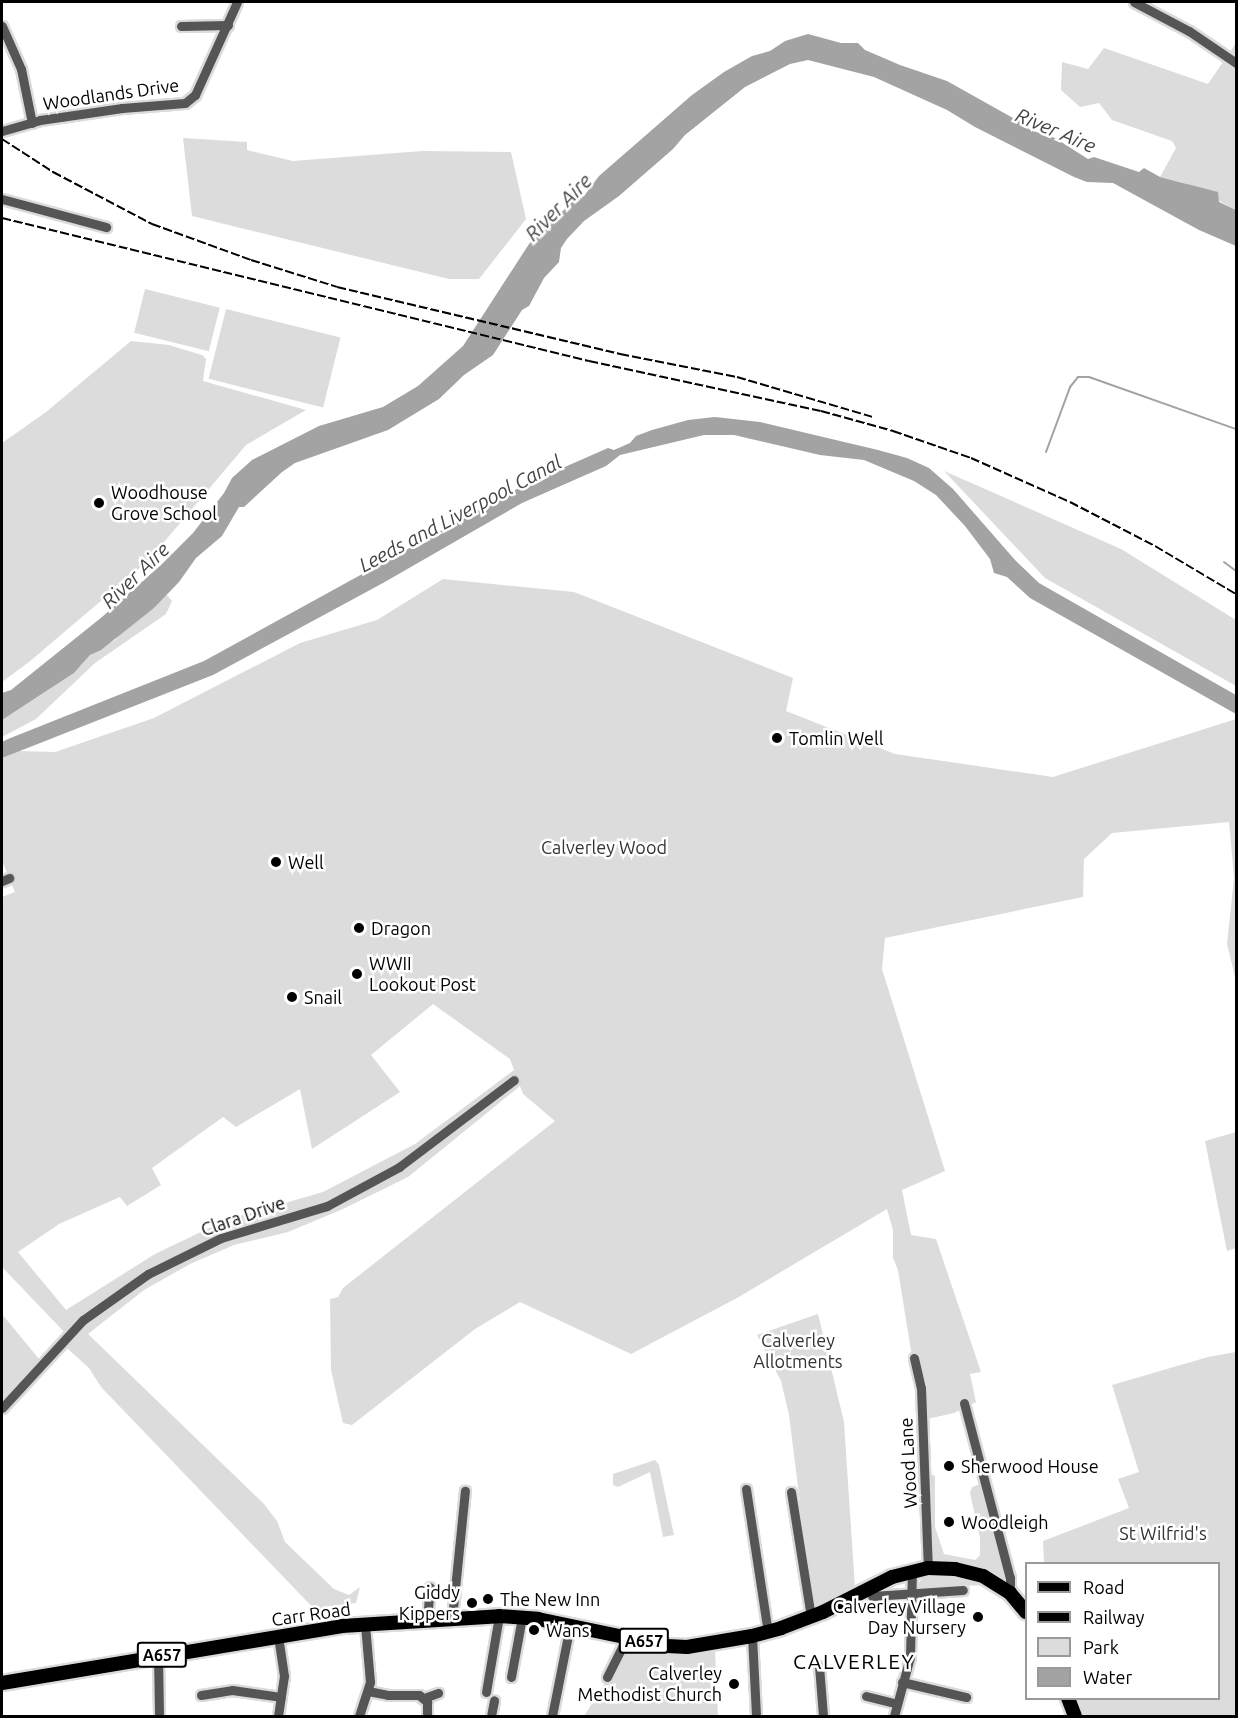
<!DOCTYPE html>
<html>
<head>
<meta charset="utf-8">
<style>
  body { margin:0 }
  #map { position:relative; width:1238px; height:1718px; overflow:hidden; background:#fff; font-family:Ubuntu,sans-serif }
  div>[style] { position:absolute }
  .green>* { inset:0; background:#dcdcdc; transform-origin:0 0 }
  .water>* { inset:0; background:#a3a3a3 }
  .stream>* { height:2px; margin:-1px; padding:0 1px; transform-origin:1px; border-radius:1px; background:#a3a3a3 }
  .roads { filter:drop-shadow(2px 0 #dbdbdb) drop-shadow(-2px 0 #dbdbdb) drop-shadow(0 2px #dbdbdb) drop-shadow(0 -2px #dbdbdb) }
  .street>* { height:9px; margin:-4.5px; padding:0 4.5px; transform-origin:4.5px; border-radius:4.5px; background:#555 }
  .primary>* { height:14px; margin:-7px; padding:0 7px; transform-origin:7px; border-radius:7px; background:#000 }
  .rail>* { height:2px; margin-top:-1px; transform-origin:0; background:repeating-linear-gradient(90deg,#000 0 9px,transparent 0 12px) }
  .dots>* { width:16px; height:16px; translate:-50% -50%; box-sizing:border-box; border:3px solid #fff; border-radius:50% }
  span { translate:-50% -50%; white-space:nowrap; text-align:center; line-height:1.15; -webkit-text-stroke:5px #fff; paint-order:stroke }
  .shield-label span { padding:2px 4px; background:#fff; border:2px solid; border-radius:4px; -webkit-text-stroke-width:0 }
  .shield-label { font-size:16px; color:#000; font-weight:700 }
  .street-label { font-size:18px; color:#000 }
  .poi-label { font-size:18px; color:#000 }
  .left { translate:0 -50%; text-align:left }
  .right { translate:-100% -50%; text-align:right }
  .park-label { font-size:18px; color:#333 }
  .water-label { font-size:20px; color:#444; font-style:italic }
  .quarter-label { font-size:21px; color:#000; letter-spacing:1.5px }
  .frame { position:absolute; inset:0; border:3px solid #000; pointer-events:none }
  .legend { position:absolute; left:1025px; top:1562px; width:195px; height:138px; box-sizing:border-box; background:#fff; border:2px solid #999; margin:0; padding:8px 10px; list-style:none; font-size:18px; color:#000 }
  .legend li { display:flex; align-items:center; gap:12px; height:30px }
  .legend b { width:30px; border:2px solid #999 }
</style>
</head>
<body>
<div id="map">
  <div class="green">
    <div style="clip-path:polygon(1236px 43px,1236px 210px,1185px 183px,1160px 177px,1176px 148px,1172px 141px,1112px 120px,1099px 103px,1080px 107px,1061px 90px,1062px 62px,1088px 69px,1104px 48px,1208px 84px)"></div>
    <div style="clip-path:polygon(183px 138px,247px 142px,247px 150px,293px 161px,422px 151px,511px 152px,526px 219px,479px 279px,449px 279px,192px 216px)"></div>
    <div style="left:145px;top:289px;width:77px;height:45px;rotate:14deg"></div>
    <div style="left:226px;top:309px;width:118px;height:72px;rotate:14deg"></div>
    <div style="clip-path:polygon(131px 341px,169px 345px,202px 355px,206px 359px,203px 381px,306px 410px,246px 445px,148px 561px,29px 662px,2px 682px,2px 443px,46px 412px)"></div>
    <div style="clip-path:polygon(944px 471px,1121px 549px,1236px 620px,1236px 686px,1045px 578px)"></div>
    <div style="clip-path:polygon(evenodd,443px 579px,574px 592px,793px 678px,786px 711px,895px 754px,1053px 777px,1236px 719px,1236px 981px,1227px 944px,1234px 878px,1229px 822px,1112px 833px,1084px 859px,1083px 897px,885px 938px,882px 969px,945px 1171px,902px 1190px,911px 1235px,936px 1239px,981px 1372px,970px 1374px,976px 1402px,954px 1413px,918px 1421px,917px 1388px,898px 1270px,893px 1258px,893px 1230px,887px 1209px,737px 1298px,631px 1354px,520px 1302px,475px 1329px,352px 1425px,343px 1423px,331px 1370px,330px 1299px,338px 1297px,343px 1288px,555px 1121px,523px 1094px,520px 1086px,408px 1177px,343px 1209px,288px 1232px,234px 1245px,190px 1264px,144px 1290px,88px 1334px,264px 1504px,277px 1521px,285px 1542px,334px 1589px,349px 1595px,360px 1587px,356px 1603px,322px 1607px,319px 1614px,101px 1387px,89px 1368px,68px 1349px,69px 1337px,2px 1267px,2px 897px,15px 892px,2px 861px,2px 758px,18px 751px,55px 752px,154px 718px,300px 643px,377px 620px,443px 579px,433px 1004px,510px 1059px,514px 1070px,415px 1144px,323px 1192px,226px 1220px,155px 1254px,66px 1310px,18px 1252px,59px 1224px,120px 1197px,127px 1206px,161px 1185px,152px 1168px,223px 1117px,236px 1127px,300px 1089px,312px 1149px,400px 1092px,371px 1055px,433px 1004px)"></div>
    <div style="clip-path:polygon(166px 594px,172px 601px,166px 614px,95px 663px,36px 719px,2px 737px,2px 720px,74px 673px,90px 655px,115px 640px,120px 633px,154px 608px)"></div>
    <div style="clip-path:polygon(1236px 1132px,1236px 1248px,1227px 1251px,1205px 1141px)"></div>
    <div style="clip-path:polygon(2px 1314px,39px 1359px,2px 1398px)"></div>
    <div style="clip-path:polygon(818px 1314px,844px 1422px,855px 1588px,813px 1606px,789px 1415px,781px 1381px,757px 1335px)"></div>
    <div style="clip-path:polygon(1236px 1352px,1236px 1716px,1085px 1716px,1078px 1699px,1218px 1698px,1218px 1564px,1044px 1563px,1043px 1541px,1129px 1508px,1118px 1479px,1139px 1472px,1112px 1385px,1208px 1357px)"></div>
    <div style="clip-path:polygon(655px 1460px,659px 1465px,674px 1535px,663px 1537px,650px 1472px,618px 1487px,613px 1485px,613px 1474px)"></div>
    <div style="clip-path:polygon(930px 1474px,935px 1476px,935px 1527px,944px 1554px,975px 1560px,980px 1555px,980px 1538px,970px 1493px,972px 1487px,981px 1484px,1006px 1578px,1004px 1581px,975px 1564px,930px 1562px)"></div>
    <div style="clip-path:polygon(948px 1575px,974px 1578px,991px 1585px,916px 1587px,923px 1577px)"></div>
    <div style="clip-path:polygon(628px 1647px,675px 1655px,715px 1651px,718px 1716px,584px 1716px)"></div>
  </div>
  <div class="water">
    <div style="clip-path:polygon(808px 34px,841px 43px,858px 43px,865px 50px,900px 65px,947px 81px,1013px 118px,1023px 121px,1030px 130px,1055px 138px,1088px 159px,1094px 157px,1139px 172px,1144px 168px,1160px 177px,1218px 192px,1219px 202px,1236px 210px,1236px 246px,1199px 230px,1113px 183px,1087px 182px,1074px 177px,975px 127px,947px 110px,874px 77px,808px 60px,790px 64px,745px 87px,685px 135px,673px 149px,619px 196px,584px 221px,567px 239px,561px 248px,559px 262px,544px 278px,529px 306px,522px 310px,493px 355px,464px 375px,439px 399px,388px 430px,295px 463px,282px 472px,244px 507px,239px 507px,222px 536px,196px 558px,179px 582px,154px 608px,101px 650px,90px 655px,74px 673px,2px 720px,2px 693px,11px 690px,102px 617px,161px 565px,193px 533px,224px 493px,232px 478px,252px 460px,319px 426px,383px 407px,418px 386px,463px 346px,529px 244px,574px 200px,584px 196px,599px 176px,692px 95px,724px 72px,752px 56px,770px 51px,785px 41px)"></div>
    <div style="clip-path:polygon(715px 417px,760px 422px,878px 450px,907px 458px,929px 468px,953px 489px,1015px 560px,1039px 583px,1236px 695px,1236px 714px,1030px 598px,1007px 577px,994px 573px,990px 559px,965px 526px,936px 495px,914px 481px,864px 460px,820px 455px,734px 435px,704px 435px,620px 455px,606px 466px,522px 503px,383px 583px,213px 675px,2px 758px,2px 742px,8px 739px,204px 661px,526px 484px,608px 448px,614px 450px,630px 443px,636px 436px,652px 430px,688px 420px)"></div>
  </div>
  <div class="stream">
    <div style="left:1046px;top:452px;width:69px;rotate:-69.7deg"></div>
    <div style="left:1070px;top:387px;width:13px;rotate:-51deg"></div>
    <div style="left:1078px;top:377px;width:11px"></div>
    <div style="left:1089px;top:377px;width:156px;rotate:19.5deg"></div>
    <div style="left:1224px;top:562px;width:15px;rotate:37deg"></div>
  </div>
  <div class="roads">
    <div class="street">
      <div style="left:1134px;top:2px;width:62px;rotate:27.8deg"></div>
      <div style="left:1189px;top:31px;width:57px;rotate:34.2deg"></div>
      <div style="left:2px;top:26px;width:47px;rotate:66.2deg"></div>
      <div style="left:21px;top:69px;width:55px;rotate:78.5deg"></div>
      <div style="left:181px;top:26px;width:47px;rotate:-1.2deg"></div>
      <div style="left:2px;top:131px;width:40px;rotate:-16deg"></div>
      <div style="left:40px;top:120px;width:83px;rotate:-8.3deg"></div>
      <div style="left:122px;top:108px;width:63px;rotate:-4.5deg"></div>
      <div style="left:185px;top:103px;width:13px;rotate:-39deg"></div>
      <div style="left:195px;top:95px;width:102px;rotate:-65.7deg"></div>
      <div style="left:2px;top:199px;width:108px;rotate:15.1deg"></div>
      <div style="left:2px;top:881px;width:8px;rotate:-23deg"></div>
      <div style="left:914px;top:1358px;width:31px;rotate:77deg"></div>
      <div style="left:921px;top:1388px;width:180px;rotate:87.8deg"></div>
      <div style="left:964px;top:1403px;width:181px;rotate:75.3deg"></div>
      <div style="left:1010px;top:1578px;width:15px;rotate:90deg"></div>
      <div style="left:2px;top:1408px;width:120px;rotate:-47.4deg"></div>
      <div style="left:83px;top:1320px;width:80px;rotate:-35.3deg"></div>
      <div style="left:148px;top:1274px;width:81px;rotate:-26.3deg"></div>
      <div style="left:221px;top:1238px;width:111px;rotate:-16.8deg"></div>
      <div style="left:327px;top:1206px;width:82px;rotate:-28.4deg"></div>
      <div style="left:399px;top:1167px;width:144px;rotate:-37.1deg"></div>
      <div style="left:746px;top:1489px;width:145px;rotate:81.3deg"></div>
      <div style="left:791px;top:1492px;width:127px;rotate:80.9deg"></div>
      <div style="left:872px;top:1596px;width:91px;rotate:-3.8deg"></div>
      <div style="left:452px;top:1618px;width:128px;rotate:-84.2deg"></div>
      <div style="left:427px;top:1620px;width:33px;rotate:-85deg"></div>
      <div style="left:752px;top:1636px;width:80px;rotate:87.1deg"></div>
      <div style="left:158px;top:1656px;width:60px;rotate:89deg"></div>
      <div style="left:819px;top:1666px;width:50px;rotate:85.4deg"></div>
      <div style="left:511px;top:1677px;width:61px;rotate:-79.6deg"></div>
      <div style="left:607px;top:1677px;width:45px;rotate:-63.4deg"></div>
      <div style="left:902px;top:1682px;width:66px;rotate:13.2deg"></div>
      <div style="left:368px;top:1691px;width:20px;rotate:11deg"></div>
      <div style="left:388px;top:1695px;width:31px"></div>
      <div style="left:419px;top:1695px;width:11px;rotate:41deg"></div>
      <div style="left:427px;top:1702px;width:14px;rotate:90deg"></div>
      <div style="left:486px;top:1692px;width:77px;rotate:-80.3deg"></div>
      <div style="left:201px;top:1695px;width:31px;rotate:-9deg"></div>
      <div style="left:232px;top:1690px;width:49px;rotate:8.1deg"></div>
      <div style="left:866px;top:1696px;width:32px;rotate:14deg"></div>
      <div style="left:424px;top:1698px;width:15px;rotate:-20deg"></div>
      <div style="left:278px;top:1716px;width:40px;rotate:-81.5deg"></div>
      <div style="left:284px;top:1676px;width:40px;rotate:-98.5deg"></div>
      <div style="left:359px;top:1716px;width:36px;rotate:-72deg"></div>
      <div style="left:370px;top:1682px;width:57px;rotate:-95deg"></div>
      <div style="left:491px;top:1716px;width:16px;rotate:-79deg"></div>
      <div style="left:552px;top:1716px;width:93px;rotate:-78.8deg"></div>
      <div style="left:894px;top:1716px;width:61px;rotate:-74.8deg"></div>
      <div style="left:910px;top:1657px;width:86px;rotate:-88.7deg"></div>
    </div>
    <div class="primary">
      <div style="left:2px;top:1683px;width:345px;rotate:-9.5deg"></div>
      <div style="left:342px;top:1626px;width:157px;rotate:-3.6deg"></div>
      <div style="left:499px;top:1616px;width:39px;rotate:4deg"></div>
      <div style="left:538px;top:1619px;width:132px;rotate:11.8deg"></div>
      <div style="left:667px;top:1646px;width:20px;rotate:3deg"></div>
      <div style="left:687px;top:1647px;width:66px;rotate:-9.6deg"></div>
      <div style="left:752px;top:1636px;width:30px;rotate:-15deg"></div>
      <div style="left:781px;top:1628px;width:45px;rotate:-20.9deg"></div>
      <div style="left:823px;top:1612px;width:77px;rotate:-26.9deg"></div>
      <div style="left:892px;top:1577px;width:37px;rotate:-14deg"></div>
      <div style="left:928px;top:1568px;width:27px;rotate:2deg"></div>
      <div style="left:955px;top:1569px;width:29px;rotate:14deg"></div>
      <div style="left:983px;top:1576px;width:32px;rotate:32deg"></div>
      <div style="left:1010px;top:1593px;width:25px;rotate:50deg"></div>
      <div style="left:1068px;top:1698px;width:19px;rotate:69deg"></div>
    </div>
  </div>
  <div class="rail">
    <div style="left:2px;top:139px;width:61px;rotate:32.9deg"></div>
    <div style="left:53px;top:172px;width:112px;rotate:27.7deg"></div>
    <div style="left:152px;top:224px;width:105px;rotate:20deg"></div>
    <div style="left:251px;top:260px;width:90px;rotate:17.4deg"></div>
    <div style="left:337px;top:287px;width:291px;rotate:13.3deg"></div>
    <div style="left:620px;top:354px;width:119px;rotate:11.1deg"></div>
    <div style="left:737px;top:377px;width:142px;rotate:16.4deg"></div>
    <div style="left:2px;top:218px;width:604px;rotate:13.69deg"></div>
    <div style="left:589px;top:361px;width:237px;rotate:12.2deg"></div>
    <div style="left:821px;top:411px;width:75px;rotate:15.5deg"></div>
    <div style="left:893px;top:431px;width:83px;rotate:19.1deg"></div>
    <div style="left:971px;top:458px;width:108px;rotate:24deg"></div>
    <div style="left:1070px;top:502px;width:96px;rotate:27.4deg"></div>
    <div style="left:1155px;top:546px;width:94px;rotate:30.7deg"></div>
  </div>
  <div class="dots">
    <div style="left:99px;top:503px;background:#000"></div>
    <div style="left:777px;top:738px;background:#000"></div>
    <div style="left:276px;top:862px;background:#000"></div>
    <div style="left:359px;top:928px;background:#000"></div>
    <div style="left:357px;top:974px;background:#000"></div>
    <div style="left:292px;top:997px;background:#000"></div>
    <div style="left:949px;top:1466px;background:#000"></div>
    <div style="left:949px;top:1522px;background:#000"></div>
    <div style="left:488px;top:1599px;background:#000"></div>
    <div style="left:472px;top:1603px;background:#000"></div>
    <div style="left:978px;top:1617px;background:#000"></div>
    <div style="left:534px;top:1630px;background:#000"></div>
    <div style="left:734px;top:1684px;background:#000"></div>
  </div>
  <div class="shield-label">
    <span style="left:644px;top:1641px">A657</span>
    <span style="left:162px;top:1655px">A657</span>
  </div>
  <div class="street-label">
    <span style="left:111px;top:94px;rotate:-8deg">Woodlands Drive</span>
    <span style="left:243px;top:1216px;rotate:-19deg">Clara Drive</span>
    <span style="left:908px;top:1463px;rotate:-93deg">Wood Lane</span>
    <span style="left:311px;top:1614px;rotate:-8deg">Carr Road</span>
  </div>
  <div class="poi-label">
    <span class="left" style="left:111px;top:503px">Woodhouse<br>Grove School</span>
    <span class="left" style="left:789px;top:738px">Tomlin Well</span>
    <span class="left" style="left:288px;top:862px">Well</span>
    <span class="left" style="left:371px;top:928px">Dragon</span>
    <span class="left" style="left:369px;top:974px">WWII<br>Lookout Post</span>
    <span class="left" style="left:304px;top:997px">Snail</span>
    <span class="left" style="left:961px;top:1466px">Sherwood House</span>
    <span class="left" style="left:961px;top:1522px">Woodleigh</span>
    <span class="right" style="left:460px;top:1603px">Giddy<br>Kippers</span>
    <span class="left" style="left:500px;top:1599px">The New Inn</span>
    <span class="right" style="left:966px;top:1617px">Calverley Village<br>Day Nursery</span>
    <span class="left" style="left:546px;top:1630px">Wans</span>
    <span class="right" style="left:722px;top:1684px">Calverley<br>Methodist Church</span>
  </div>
  <div class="park-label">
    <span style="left:604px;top:847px">Calverley Wood</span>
    <span style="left:798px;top:1351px">Calverley<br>Allotments</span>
    <span style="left:1163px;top:1533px">St Wilfrid's</span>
  </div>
  <div class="water-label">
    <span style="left:1056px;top:130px;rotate:23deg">River Aire</span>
    <span style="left:558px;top:207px;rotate:-45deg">River Aire</span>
    <span style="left:460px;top:513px;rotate:-28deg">Leeds and Liverpool Canal</span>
    <span style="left:135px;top:575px;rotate:-44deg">River Aire</span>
  </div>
  <div class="quarter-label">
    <span style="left:854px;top:1661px">CALVERLEY</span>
  </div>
  <div class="frame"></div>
  <ul class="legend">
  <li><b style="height:8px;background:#000"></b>Road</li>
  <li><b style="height:8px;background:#000"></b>Railway</li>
  <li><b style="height:16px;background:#dcdcdc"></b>Park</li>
  <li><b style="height:16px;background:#a3a3a3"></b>Water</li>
  </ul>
</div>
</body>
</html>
